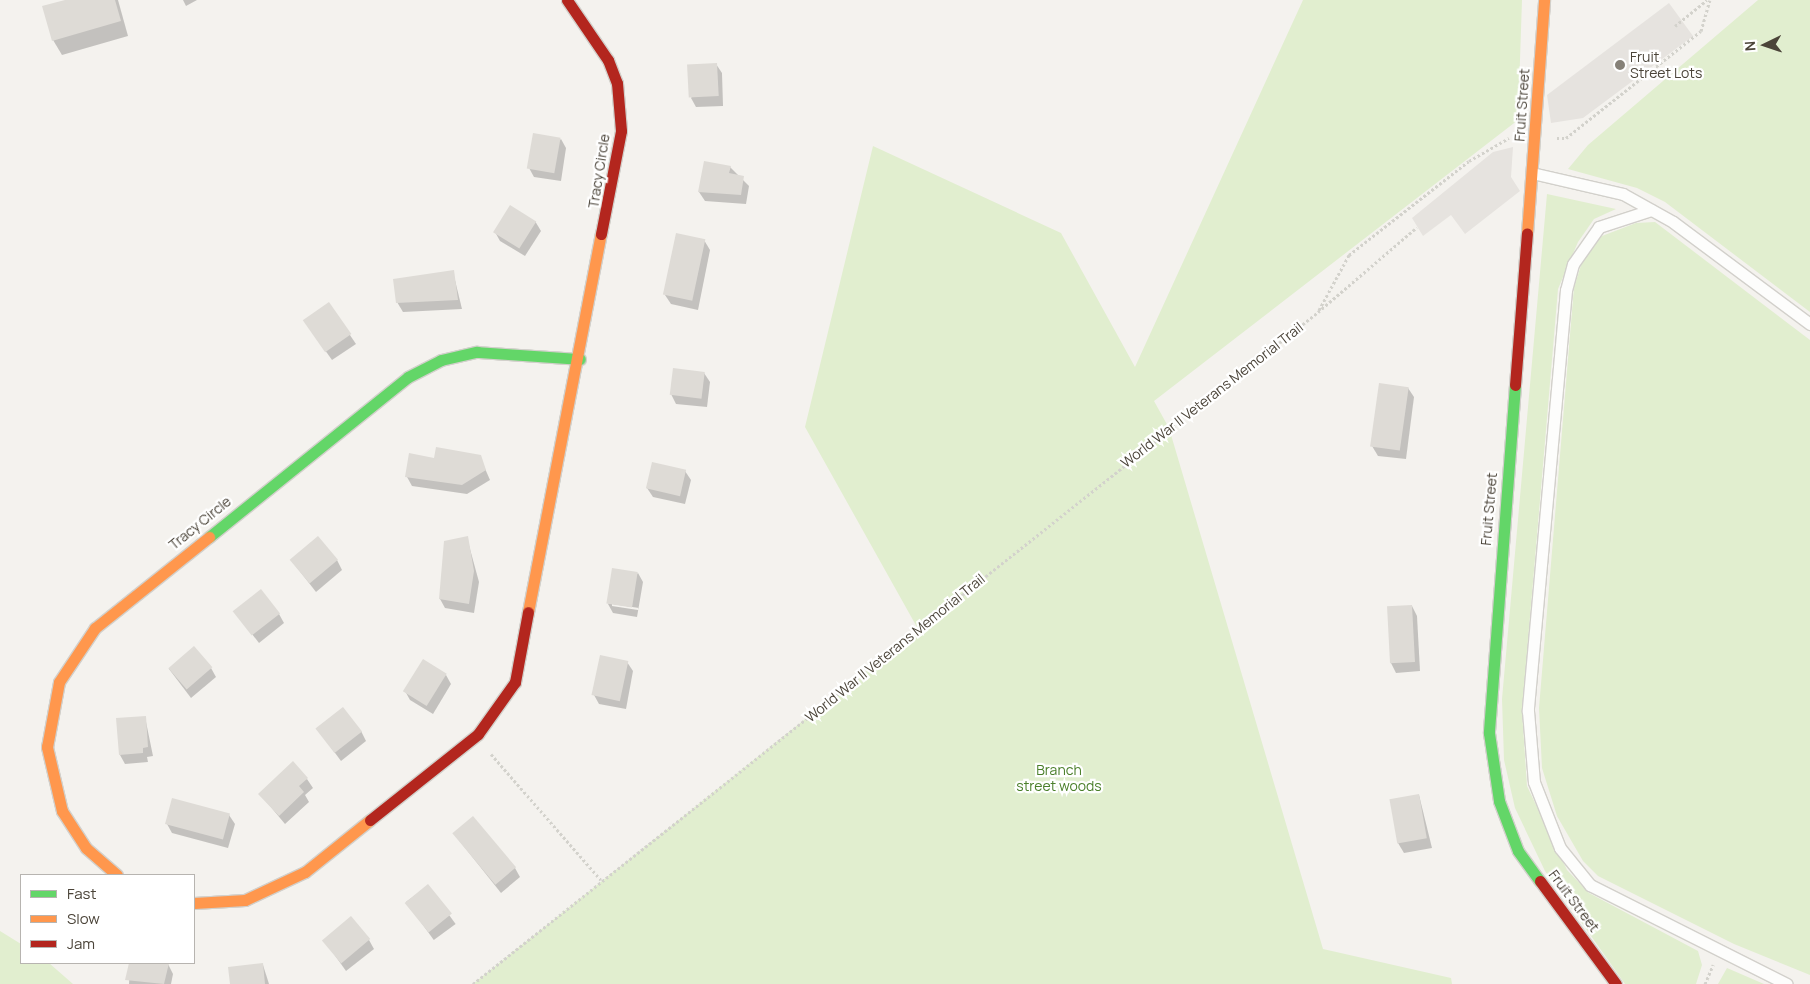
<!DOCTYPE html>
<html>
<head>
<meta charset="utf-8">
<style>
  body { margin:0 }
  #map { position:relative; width:1810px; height:984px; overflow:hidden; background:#f4f2ee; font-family:Manrope,sans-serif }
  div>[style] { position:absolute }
  .green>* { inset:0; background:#e1eecf }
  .parking>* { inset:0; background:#e6e3df }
  .shadow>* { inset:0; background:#0003; transform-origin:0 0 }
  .building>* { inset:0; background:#dedbd6; transform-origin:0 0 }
  .path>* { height:3px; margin-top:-1.5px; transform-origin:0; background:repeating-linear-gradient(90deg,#d3d2cc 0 2.5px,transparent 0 5px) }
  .roads { filter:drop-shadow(1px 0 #d2d0cb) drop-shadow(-1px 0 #d2d0cb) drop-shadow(0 1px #d2d0cb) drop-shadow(0 -1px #d2d0cb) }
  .lane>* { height:11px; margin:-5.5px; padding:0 5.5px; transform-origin:5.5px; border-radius:5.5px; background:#fdfdfc }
  .fast>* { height:11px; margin:-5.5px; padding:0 5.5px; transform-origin:5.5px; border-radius:5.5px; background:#63d668 }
  .slow>* { height:11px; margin:-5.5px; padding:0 5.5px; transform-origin:5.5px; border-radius:5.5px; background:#ff974d }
  .jam>* { height:11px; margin:-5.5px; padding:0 5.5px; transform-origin:5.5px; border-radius:5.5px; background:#b3261e }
  .dots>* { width:14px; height:14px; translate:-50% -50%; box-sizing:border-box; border:2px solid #fff; border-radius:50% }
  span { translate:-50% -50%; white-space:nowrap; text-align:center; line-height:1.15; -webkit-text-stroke:4.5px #fff; paint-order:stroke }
  .poi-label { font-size:14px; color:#4b4439 }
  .left { translate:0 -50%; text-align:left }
  .street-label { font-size:14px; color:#4b4439 }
  .park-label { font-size:14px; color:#4a7f2a }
  .legend { position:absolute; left:20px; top:874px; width:175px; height:90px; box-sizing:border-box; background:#fff; border:1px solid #b7b4b0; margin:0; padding:6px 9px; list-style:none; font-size:15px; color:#4b4439 }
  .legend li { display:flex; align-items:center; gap:10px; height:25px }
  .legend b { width:25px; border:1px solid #b7b4b0 }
  .north { position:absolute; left:1740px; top:20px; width:50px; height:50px; -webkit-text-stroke:4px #fff; paint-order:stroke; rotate:266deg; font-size:14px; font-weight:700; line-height:20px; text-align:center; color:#4b4439 }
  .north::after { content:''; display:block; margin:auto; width:18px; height:22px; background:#4b4439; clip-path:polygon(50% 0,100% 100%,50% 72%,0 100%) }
</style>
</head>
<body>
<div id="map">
  <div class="green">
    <div style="clip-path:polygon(1303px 0,1522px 0,1518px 120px,1154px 401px,1169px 428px,1323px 949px,1451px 978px,1452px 984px,473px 984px,918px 629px,805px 427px,873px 146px,1061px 233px,1135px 367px)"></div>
    <div style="clip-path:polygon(1758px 0,1810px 0,1810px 312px,1665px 202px,1637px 188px,1568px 169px,1588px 145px)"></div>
    <div style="clip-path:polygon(1547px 194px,1616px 209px,1594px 219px,1578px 242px,1558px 289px,1522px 711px,1527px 786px,1567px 870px,1589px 893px,1698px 951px,1702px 965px,1696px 984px,1625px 984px,1545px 871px,1515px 808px,1504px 760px,1502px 699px)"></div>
    <div style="clip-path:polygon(1655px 222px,1810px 340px,1810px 975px,1734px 944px,1598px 876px,1583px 861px,1557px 816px,1542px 768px,1539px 708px,1574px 287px,1583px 259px,1602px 236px,1636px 223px)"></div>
    <div style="clip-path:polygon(0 931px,21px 944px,21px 963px,49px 963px,73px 984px,0 984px)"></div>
    <div style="clip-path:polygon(1727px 968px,1764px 984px,1718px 984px)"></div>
  </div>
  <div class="parking">
    <div style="clip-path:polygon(1669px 3px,1693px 36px,1583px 118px,1551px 123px,1547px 95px)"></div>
    <div style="clip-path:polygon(1513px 147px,1511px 177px,1520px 191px,1465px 234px,1451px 215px,1423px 236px,1412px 218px,1493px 152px)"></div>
  </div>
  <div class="shadow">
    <div style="clip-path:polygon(70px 0,118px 0,128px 36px,62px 55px,53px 40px)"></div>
    <div style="clip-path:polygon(183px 0,197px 0,186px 6px)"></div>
    <div style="clip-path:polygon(716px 64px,722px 73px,723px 106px,696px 107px,691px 98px)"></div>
    <div style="clip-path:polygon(561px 139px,566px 148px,561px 181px,534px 177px,529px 168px)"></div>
    <div style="clip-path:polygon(730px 167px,749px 186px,746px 204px,705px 201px,699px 192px)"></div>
    <div style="clip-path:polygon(535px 221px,541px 231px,525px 256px,500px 241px,495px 232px)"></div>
    <div style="clip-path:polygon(704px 240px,710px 250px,698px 310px,671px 304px,665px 295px)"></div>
    <div style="clip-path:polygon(453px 272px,462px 309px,403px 312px,397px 302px)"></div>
    <div style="clip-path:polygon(329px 304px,356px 344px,332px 360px,310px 329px)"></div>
    <div style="clip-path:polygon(704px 373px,710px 382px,707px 407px,676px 404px,671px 394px)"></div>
    <div style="clip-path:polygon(1380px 384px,1408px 388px,1414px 397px,1406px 459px,1378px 456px,1372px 446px)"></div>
    <div style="clip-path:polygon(480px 457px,490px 480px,467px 494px,412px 486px,407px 477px,435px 459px)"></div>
    <div style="clip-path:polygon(685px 471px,691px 480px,685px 504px,653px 497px,647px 488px)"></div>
    <div style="clip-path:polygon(467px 538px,479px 582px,474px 613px,445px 608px,440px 599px)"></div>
    <div style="clip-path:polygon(291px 560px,337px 560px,342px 570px,316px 592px)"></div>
    <div style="clip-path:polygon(evenodd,638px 573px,643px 582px,637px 617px,613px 613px,608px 604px,638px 573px,612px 604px,639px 608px,638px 610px,612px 606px,612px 604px)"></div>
    <div style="clip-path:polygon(1412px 606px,1417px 616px,1420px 671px,1396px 673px,1391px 663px)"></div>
    <div style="clip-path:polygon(235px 612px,279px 614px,284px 623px,259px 643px)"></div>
    <div style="clip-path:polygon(627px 662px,633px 671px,626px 709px,599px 704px,594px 695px)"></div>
    <div style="clip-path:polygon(211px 668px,216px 677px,191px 698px,169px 669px)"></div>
    <div style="clip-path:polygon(446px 675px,451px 684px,433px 714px,410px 700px,405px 691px)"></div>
    <div style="clip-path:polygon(145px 717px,153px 756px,147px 757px,148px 762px,125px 764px,120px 755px)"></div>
    <div style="clip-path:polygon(318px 730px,361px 731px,366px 741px,341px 761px)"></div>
    <div style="clip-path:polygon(307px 779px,313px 788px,305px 795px,309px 802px,285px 824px,260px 794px)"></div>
    <div style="clip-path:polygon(1419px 795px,1432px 848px,1404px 853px,1398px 843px)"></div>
    <div style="clip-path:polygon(229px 815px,235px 824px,228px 848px,172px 833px,167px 824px)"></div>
    <div style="clip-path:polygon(454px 834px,515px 868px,520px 877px,501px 893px)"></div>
    <div style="left:428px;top:886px;width:47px;height:27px;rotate:54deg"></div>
    <div style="clip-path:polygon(324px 940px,369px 940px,374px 949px,346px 971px)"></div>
    <div style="clip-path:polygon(130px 963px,168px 964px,173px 974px,171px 984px,129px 984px)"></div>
    <div style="clip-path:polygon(263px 965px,269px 984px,232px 984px)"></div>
  </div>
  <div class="building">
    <div style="clip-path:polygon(65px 0,115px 0,121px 21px,52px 41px,42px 6px)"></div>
    <div style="left:717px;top:63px;width:33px;height:30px;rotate:87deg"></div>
    <div style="left:533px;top:133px;width:28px;height:36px;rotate:10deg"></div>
    <div style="clip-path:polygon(704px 161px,731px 166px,729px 173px,744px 176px,741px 195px,698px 192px)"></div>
    <div style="left:510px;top:205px;width:31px;height:32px;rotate:32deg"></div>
    <div style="left:676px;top:233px;width:30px;height:63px;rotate:12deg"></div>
    <div style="clip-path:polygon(454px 270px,458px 300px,396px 303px,393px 279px)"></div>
    <div style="left:329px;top:302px;width:39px;height:32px;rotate:55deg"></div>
    <div style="left:673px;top:368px;width:32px;height:27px;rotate:7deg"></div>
    <div style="left:1379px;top:383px;width:30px;height:64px;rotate:8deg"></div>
    <div style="clip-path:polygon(436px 447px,481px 455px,486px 470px,462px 485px,405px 477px,409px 453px,434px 458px)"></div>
    <div style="left:652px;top:462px;width:35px;height:27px;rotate:13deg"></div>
    <div style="left:318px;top:536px;width:31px;height:37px;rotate:50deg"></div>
    <div style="clip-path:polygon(468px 536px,474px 571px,469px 604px,439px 599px,444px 541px)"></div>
    <div style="left:612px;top:568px;width:26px;height:36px;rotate:9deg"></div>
    <div style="left:261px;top:589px;width:31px;height:36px;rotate:52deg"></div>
    <div style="left:1412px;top:605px;width:57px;height:25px;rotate:87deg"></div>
    <div style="left:194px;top:646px;width:28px;height:34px;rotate:49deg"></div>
    <div style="left:600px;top:655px;width:29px;height:41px;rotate:12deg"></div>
    <div style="left:423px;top:659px;width:28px;height:38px;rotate:32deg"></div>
    <div style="left:343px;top:707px;width:31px;height:35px;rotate:52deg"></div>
    <div style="clip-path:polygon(146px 716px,148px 747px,143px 748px,143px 753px,119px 755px,116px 718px)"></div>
    <div style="clip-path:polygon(293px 761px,308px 778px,299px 786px,304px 792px,279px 816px,258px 794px)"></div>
    <div style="left:1419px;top:794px;width:45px;height:30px;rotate:80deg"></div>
    <div style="left:172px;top:798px;width:60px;height:27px;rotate:15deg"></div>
    <div style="left:473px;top:816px;width:67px;height:27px;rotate:50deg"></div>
    <div style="left:428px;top:884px;width:38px;height:30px;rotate:51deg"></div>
    <div style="left:351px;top:916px;width:30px;height:38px;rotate:50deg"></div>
    <div style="clip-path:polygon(129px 963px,169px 963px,164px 984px,125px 980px)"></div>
    <div style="clip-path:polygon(263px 963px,265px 984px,230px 984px,228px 967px)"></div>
  </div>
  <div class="path">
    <div style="left:1675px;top:26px;width:41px;rotate:-39.1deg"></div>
    <div style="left:1557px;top:138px;width:9px"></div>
    <div style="left:1566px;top:138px;width:172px;rotate:-38.4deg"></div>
    <div style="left:1701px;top:31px;width:32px;rotate:-74deg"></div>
    <div style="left:1319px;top:310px;width:63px;rotate:-61.4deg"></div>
    <div style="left:1349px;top:255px;width:152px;rotate:-38.1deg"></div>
    <div style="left:1469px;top:161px;width:46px;rotate:-29.9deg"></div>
    <div style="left:491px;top:754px;width:167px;rotate:48.9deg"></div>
    <div style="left:473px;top:984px;width:1080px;rotate:-38.49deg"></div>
    <div style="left:1318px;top:312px;width:130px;rotate:-40.6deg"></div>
    <div style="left:1705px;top:984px;width:21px;rotate:-67deg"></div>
  </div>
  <div class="roads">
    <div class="lane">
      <div style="left:1532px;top:173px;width:93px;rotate:13deg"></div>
      <div style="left:1623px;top:194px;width:57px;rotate:29.2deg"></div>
      <div style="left:1673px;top:222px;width:171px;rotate:36.7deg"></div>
      <div style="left:1651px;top:210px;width:55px;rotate:161.9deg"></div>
      <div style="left:1599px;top:227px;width:45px;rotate:125.1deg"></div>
      <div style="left:1573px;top:264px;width:27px;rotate:105deg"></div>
      <div style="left:1566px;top:290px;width:423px;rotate:95.2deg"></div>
      <div style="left:1528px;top:711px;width:71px;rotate:85.2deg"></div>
      <div style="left:1534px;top:782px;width:71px;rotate:68.5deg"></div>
      <div style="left:1560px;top:848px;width:48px;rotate:51deg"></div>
      <div style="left:1590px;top:885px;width:220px;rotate:26.7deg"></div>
    </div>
    <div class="fast">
      <div style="left:1515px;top:385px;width:349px;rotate:94.3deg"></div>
      <div style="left:1489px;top:733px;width:69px;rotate:81.6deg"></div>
      <div style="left:1499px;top:801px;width:53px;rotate:69.2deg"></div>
      <div style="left:1518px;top:851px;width:37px;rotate:54deg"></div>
      <div style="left:209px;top:537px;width:255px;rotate:-38.8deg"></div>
      <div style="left:408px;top:377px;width:37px;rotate:-27deg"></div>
      <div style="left:441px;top:360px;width:37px;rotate:-13deg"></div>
      <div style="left:477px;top:352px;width:103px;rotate:3.9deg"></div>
    </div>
    <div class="slow">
      <div style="left:1527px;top:233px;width:234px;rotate:-85.8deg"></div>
      <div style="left:528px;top:612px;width:385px;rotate:-79.1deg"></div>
      <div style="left:117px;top:875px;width:41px;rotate:-138.9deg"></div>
      <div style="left:86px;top:848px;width:44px;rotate:-123deg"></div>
      <div style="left:62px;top:811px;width:66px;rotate:-103.2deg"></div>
      <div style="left:47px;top:747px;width:66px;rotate:-79.5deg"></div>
      <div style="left:59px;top:682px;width:65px;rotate:-56.3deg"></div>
      <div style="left:95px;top:628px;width:146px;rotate:-38.6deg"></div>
      <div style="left:194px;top:903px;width:51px;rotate:-3.4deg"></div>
      <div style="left:245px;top:900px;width:66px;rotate:-25deg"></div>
      <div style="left:305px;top:872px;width:83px;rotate:-38.7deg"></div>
    </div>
    <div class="jam">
      <div style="left:567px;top:0;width:73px;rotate:55.7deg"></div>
      <div style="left:608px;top:60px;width:25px;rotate:69deg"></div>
      <div style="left:617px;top:83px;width:48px;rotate:85.2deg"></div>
      <div style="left:621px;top:131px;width:105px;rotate:101deg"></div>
      <div style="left:1515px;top:385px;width:152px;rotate:-85.5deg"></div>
      <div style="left:370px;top:820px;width:138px;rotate:-38.5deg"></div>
      <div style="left:478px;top:734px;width:64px;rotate:-54.6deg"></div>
      <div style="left:515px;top:682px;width:71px;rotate:-79.5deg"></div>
      <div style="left:1540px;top:881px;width:128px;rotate:53.6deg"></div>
    </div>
  </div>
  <div class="dots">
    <div style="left:1620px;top:65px;background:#868178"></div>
  </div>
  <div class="poi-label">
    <span class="left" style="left:1630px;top:65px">Fruit<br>Street Lots</span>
  </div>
  <div class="street-label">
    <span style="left:1522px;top:105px;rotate:-86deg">Fruit Street</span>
    <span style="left:599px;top:171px;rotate:-81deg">Tracy Circle</span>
    <span style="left:1212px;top:395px;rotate:-38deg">World War II Veterans Memorial Trail</span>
    <span style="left:1489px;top:509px;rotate:-85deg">Fruit Street</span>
    <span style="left:200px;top:523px;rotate:-39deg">Tracy Circle</span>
    <span style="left:895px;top:648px;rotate:-39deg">World War II Veterans Memorial Trail</span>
    <span style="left:1574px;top:901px;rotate:53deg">Fruit Street</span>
  </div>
  <div class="park-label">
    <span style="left:1059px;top:778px">Branch<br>street woods</span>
  </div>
  <ul class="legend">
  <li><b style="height:6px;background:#63d668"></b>Fast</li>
  <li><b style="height:6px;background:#ff974d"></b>Slow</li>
  <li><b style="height:6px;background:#b3261e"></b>Jam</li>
  </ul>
  <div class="north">N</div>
</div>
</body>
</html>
